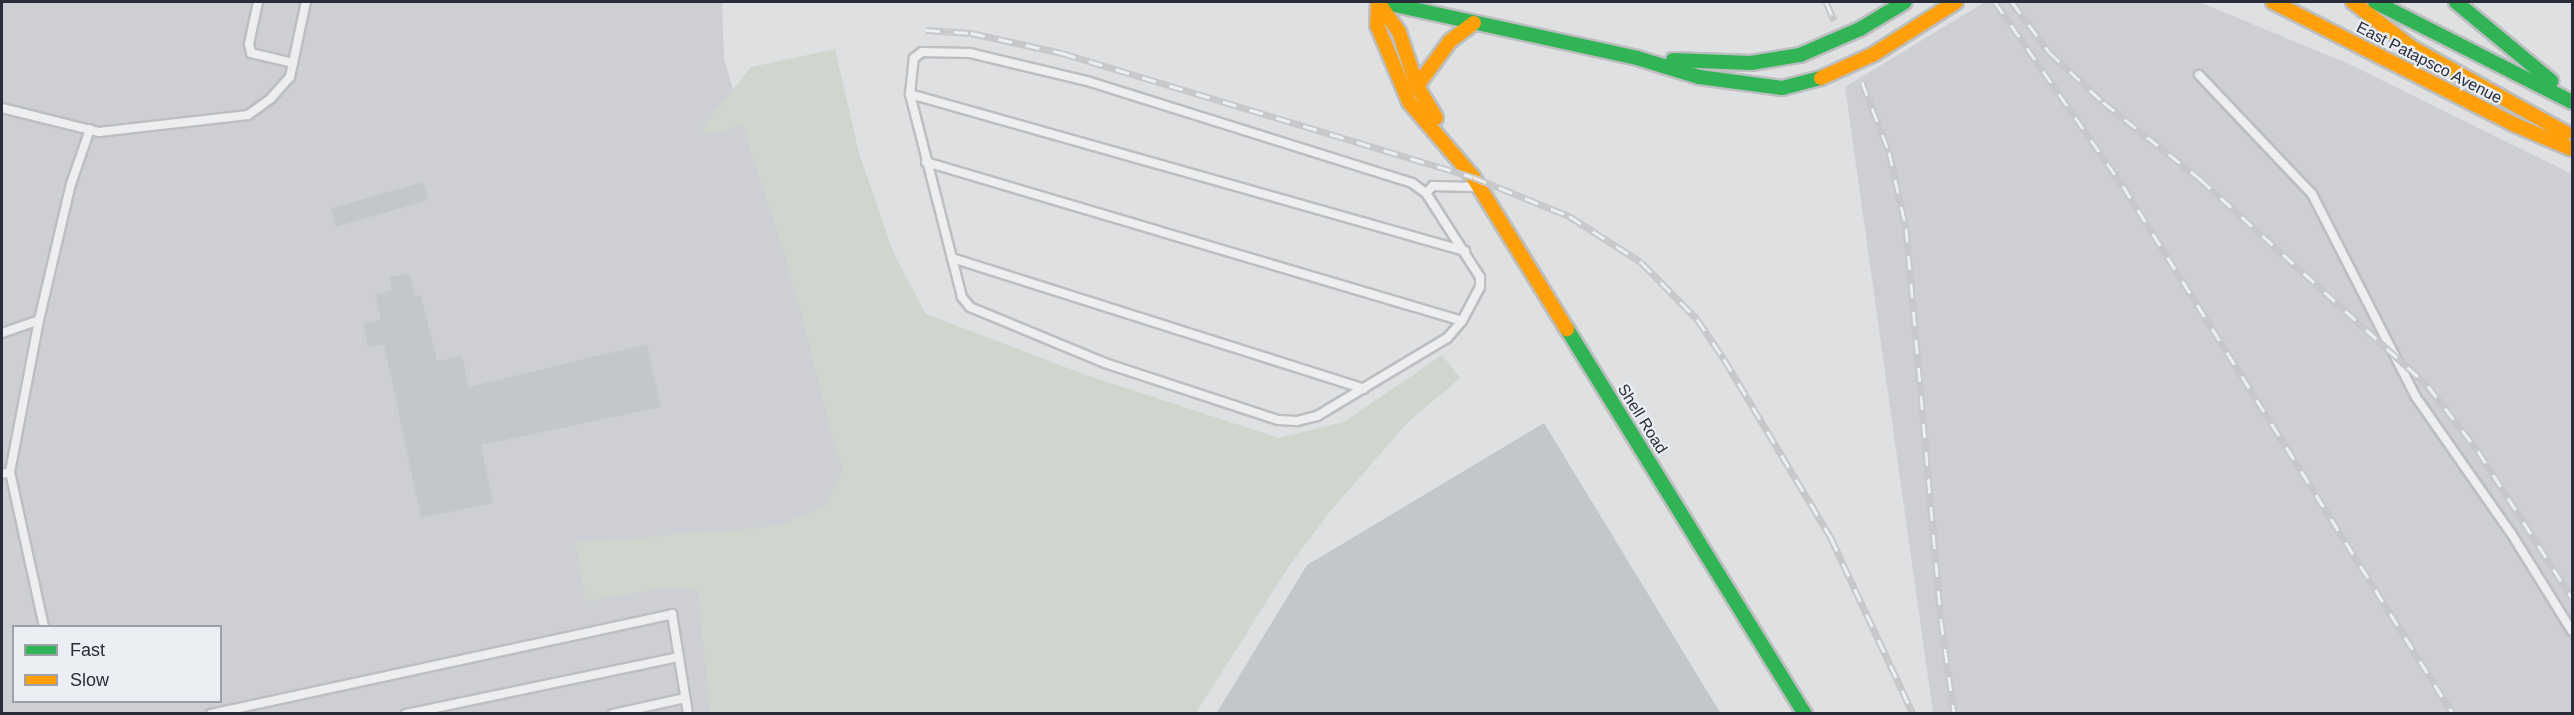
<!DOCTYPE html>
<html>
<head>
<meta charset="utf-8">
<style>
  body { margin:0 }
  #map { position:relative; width:2574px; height:715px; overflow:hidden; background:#dee0e2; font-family:Arial,sans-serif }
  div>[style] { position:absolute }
  .built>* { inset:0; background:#cdcfd5 }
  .green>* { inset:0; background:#ced6ce }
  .building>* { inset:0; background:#c4c7c9; transform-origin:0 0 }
  .roads { filter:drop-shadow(2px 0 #bcbec0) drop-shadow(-2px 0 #bcbec0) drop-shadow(0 2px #bcbec0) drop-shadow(0 -2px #bcbec0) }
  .lane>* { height:8px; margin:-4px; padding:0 4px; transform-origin:4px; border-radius:4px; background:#edeeef }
  .fast>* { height:14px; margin:-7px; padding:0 7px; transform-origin:7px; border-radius:7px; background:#30b455 }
  .slow>* { height:14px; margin:-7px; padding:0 7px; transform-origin:7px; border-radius:7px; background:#ff9f0a }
  .rail>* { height:7px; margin-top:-3.5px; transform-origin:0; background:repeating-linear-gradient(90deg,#ebeef3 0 14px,#c7c8ca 0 28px); box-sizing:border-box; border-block:2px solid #c7c8ca }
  span { translate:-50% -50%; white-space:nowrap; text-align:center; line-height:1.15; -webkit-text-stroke:4.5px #ebeef3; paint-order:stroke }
  .street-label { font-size:16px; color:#282d39 }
  .frame { position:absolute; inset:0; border:3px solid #282d39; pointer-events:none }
  .legend { position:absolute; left:12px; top:625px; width:210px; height:78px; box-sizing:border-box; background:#ebeef3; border:2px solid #9da1a9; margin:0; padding:8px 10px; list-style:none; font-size:18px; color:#282d39 }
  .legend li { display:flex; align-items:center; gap:12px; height:30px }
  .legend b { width:30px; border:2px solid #9da1a9 }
</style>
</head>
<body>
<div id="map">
  <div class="built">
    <div style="clip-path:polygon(evenodd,2px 2px,722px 2px,724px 58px,743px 125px,958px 713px,2px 713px,2px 2px,14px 626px,220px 626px,220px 702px,14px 702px,14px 626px)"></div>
    <div style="clip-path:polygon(1985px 2px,2199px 2px,2349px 64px,2572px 174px,2572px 713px,1933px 713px,1845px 87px)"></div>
  </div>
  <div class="green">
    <div style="clip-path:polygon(835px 49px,859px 153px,894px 254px,926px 314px,1086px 375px,1279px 438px,1344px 422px,1442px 355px,1460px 378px,1406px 424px,1329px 513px,1289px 566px,1196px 713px,710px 713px,698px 590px,665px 588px,586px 602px,575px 543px,779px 526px,827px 504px,842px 471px,789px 269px,743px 125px,707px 136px,702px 128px,751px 67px)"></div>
  </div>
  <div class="building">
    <div style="left:423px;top:182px;width:19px;height:96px;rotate:74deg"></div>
    <div style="clip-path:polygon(409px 273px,415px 297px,421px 295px,437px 361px,462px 356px,469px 387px,647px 344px,661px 407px,481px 445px,493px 503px,421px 518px,384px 344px,368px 347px,363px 324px,381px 320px,375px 294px,392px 290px,389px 277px)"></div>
    <div style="clip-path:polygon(1544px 423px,1721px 714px,1216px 714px,1307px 565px)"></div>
  </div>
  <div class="roads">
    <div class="lane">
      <div style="left:258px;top:2px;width:43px;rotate:102.1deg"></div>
      <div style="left:249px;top:44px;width:9px;rotate:77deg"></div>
      <div style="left:251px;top:53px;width:43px;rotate:13.4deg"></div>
      <div style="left:2199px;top:75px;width:164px;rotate:46.5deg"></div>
      <div style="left:2312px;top:194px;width:228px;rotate:62.9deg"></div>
      <div style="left:2416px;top:397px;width:166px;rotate:55.1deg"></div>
      <div style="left:2511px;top:533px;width:115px;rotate:58.1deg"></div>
      <div style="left:910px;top:94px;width:577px;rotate:15.8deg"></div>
      <div style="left:2px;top:108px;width:100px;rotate:13.9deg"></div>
      <div style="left:99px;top:132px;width:150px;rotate:-6.5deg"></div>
      <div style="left:248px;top:115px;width:29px;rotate:-36deg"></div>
      <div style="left:271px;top:98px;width:28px;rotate:-48deg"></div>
      <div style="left:290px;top:77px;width:77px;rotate:-78deg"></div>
      <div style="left:926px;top:162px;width:559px;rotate:16.52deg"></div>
      <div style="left:1426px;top:193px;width:100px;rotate:57.3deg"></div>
      <div style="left:1480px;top:277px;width:10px;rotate:90deg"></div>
      <div style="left:1480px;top:287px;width:38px;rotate:118deg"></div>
      <div style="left:1462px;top:321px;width:23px;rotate:131deg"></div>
      <div style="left:1447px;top:338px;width:152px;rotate:149deg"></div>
      <div style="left:1317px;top:416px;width:21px;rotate:166deg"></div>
      <div style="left:1297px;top:421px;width:19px;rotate:-177deg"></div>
      <div style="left:1278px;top:420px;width:182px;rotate:-161.8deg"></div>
      <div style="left:1105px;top:363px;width:146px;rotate:-157.5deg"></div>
      <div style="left:970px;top:307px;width:13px;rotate:-129deg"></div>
      <div style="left:962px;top:297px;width:210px;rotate:-104.4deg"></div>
      <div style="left:910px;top:94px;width:36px;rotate:-84deg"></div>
      <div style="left:914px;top:58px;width:10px;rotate:-37deg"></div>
      <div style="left:922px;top:52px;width:48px;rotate:1.2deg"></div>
      <div style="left:970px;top:53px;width:120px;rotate:13.5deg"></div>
      <div style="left:1087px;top:81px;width:341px;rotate:17.4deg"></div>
      <div style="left:1412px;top:183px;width:17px;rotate:36deg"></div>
      <div style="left:1426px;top:193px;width:10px;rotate:-45deg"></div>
      <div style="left:1433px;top:186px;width:41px;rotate:1.4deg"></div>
      <div style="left:952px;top:258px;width:432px;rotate:17.6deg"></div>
      <div style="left:2px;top:333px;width:39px;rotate:-19deg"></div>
      <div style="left:10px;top:472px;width:158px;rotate:77.6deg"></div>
      <div style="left:2px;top:474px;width:8px;rotate:-14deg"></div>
      <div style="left:10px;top:472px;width:155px;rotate:-79.2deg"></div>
      <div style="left:39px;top:320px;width:140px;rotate:-76.8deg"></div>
      <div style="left:71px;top:184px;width:58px;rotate:-70.9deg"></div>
      <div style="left:211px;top:714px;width:472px;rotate:-12.2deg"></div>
      <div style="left:672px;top:614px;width:101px;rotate:80.9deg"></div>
      <div style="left:406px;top:714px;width:279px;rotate:-11.8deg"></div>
      <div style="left:613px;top:714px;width:74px;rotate:-12.5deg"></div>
    </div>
    <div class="fast">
      <div style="left:1381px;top:2px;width:262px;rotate:12.3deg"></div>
      <div style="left:1637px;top:58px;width:65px;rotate:17deg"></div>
      <div style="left:1699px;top:77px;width:84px;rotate:7.5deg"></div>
      <div style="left:1782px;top:88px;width:40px;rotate:-14.4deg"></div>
      <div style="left:2375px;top:2px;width:221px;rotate:26.9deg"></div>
      <div style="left:2456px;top:2px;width:124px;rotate:39.7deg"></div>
      <div style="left:1673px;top:60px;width:78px;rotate:2.2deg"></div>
      <div style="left:1751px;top:63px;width:50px;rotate:-9.3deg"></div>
      <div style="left:1800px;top:55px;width:65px;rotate:-23.4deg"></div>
      <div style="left:1860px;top:29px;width:52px;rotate:-31deg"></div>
      <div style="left:1567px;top:329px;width:453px;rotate:58.3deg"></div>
    </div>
    <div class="slow">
      <div style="left:1378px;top:2px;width:23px;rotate:92deg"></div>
      <div style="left:1377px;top:25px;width:83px;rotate:67.4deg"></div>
      <div style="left:1409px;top:102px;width:99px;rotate:49.5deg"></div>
      <div style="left:1473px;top:177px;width:179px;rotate:58.3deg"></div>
      <div style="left:1378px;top:2px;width:37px;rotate:55deg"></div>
      <div style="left:1399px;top:32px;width:57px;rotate:71.6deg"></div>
      <div style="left:1417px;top:86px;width:37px;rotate:59deg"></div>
      <div style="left:2273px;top:2px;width:269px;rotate:26.9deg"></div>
      <div style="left:2513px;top:124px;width:64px;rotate:23deg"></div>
      <div style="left:2353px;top:2px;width:73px;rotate:37.8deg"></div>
      <div style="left:2411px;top:47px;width:177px;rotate:29deg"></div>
      <div style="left:1821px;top:78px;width:58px;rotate:-24.4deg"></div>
      <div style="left:1874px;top:54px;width:97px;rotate:-32.4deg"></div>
      <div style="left:1417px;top:86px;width:56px;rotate:-53.7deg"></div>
      <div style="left:1450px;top:41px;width:30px;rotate:-37deg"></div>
    </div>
  </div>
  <div class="rail">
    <div style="left:1826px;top:2px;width:20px;rotate:66deg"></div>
    <div style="left:1995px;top:2px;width:224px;rotate:55.2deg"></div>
    <div style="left:2123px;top:186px;width:623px;rotate:57.99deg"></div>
    <div style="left:2012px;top:2px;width:62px;rotate:53.5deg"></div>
    <div style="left:2049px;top:52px;width:74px;rotate:42.8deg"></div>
    <div style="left:2103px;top:102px;width:124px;rotate:38.4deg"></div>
    <div style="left:2200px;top:179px;width:308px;rotate:42.2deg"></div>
    <div style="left:2428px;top:386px;width:82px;rotate:52.4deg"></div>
    <div style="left:2478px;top:451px;width:174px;rotate:57.4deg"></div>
    <div style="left:926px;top:30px;width:45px;rotate:3.8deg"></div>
    <div style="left:971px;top:33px;width:93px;rotate:12.4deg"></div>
    <div style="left:1062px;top:53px;width:429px;rotate:16.8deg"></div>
    <div style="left:1473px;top:177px;width:104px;rotate:22.1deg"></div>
    <div style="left:1569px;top:216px;width:85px;rotate:32.6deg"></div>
    <div style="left:1641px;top:262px;width:80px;rotate:45.5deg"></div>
    <div style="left:1697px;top:319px;width:48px;rotate:56deg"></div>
    <div style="left:1724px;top:359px;width:209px;rotate:59.1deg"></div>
    <div style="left:1831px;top:538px;width:194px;rotate:65deg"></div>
    <div style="left:1862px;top:82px;width:75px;rotate:68.9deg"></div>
    <div style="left:1889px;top:152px;width:78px;rotate:77.4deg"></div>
    <div style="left:1906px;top:228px;width:395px;rotate:84.9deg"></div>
    <div style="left:1941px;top:621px;width:94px;rotate:82deg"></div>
  </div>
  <div class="street-label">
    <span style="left:2429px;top:63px;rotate:27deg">East Patapsco Avenue</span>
    <span style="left:1642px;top:419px;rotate:58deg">Shell Road</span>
  </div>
  <div class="frame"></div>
  <ul class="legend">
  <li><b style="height:8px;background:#30b455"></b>Fast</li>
  <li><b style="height:8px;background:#ff9f0a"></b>Slow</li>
  </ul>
</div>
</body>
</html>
